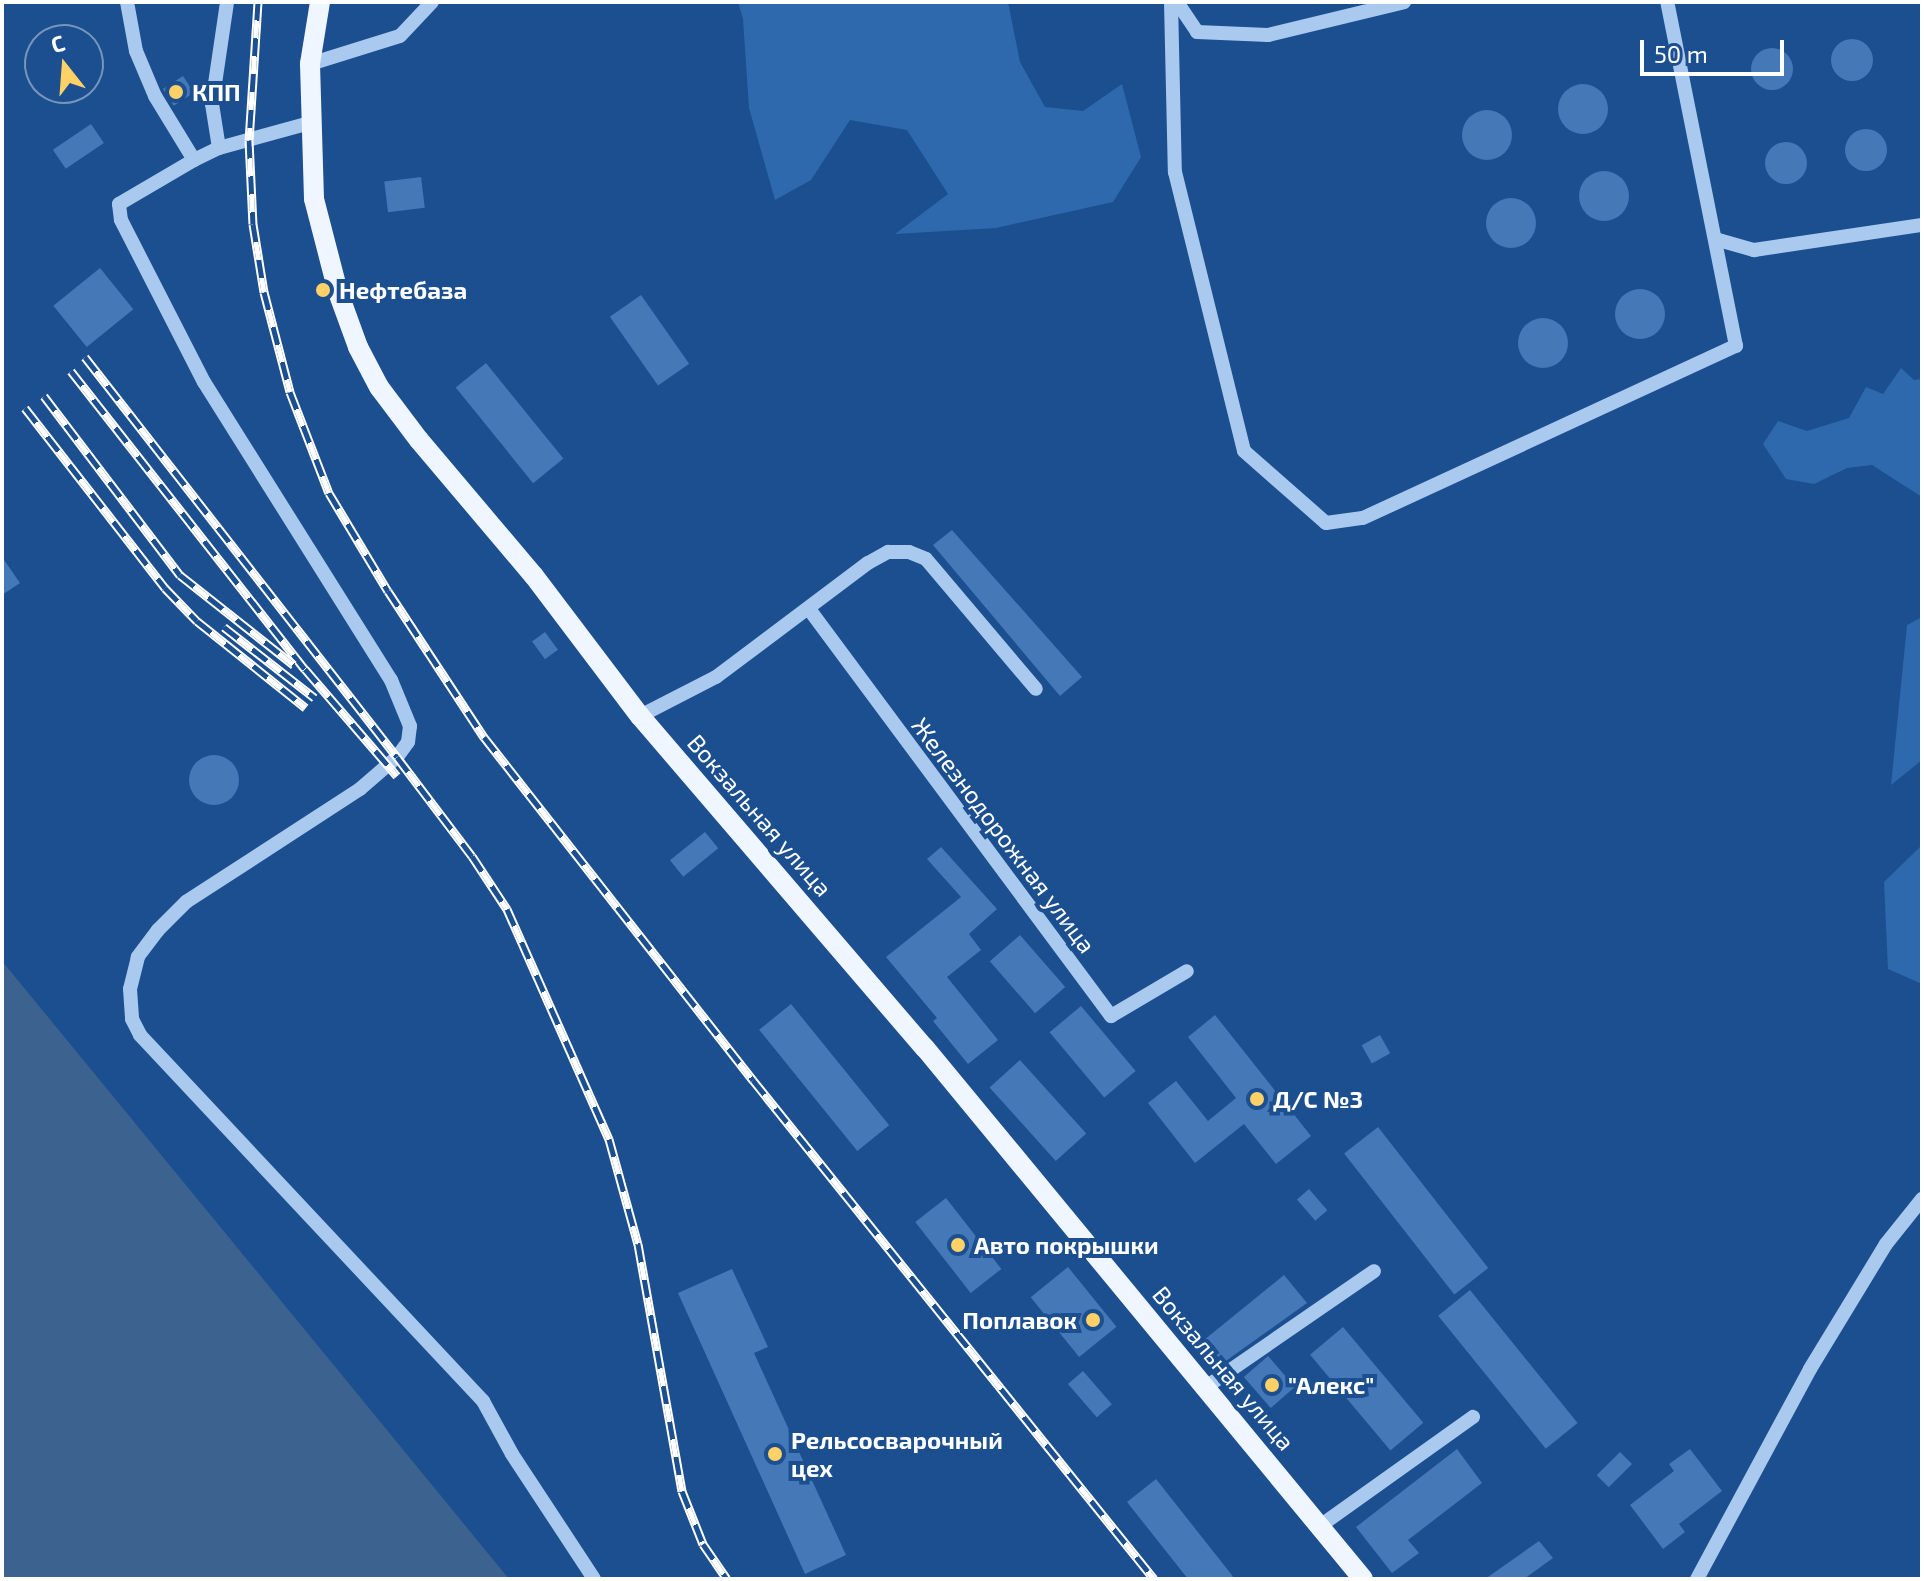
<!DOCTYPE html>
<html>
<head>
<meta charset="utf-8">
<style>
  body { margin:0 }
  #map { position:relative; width:1924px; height:1581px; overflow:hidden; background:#1b4f8f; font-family:"Exo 2",sans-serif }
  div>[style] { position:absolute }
  .green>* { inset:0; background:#2e69ad }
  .water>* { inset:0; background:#3c6290 }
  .building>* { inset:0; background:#4478b7; transform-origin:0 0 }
  .round { border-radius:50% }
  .minor>* { height:14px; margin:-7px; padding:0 7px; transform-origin:7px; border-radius:7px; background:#a9c9ee }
  .major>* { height:20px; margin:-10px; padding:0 10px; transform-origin:10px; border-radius:10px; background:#f0f6ff }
  .rail>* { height:9px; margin-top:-4.5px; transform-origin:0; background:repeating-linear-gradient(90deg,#1b4f8f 0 18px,#fff 0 36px); box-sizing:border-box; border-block:2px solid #fff }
  .dots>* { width:22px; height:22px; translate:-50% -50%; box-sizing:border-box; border:4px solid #1b4f8f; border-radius:50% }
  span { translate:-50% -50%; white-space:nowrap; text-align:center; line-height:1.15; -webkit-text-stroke:8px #1b4f8f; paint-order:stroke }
  .poi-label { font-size:24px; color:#fff; font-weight:700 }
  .left { translate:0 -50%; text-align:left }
  .right { translate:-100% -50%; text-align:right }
  .street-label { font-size:24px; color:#fff }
  .frame { position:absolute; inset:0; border:4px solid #fff; pointer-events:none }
  .north { position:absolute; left:24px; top:24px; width:80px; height:80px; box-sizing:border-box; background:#1b4f8f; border:2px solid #7695bc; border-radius:50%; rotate:343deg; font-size:22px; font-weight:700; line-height:32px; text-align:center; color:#fff }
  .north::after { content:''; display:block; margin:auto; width:28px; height:36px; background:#ffd166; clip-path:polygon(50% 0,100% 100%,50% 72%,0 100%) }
  .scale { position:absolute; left:1640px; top:40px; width:144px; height:36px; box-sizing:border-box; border:4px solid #fff; border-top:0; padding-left:10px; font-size:24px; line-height:28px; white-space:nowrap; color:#fff; -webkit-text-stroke:6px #1b4f8f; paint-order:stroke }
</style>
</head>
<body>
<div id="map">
  <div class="green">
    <div style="clip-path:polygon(738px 2px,1008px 2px,1020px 62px,1045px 107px,1083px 111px,1122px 84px,1141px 157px,1113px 202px,996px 228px,895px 234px,948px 194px,907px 130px,850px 120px,811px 180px,775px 200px,749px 108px,743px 19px)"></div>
    <div style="clip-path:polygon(1901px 368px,1914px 380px,1922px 379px,1922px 497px,1872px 465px,1847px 468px,1814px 484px,1786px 479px,1763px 444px,1778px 421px,1807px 431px,1849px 418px,1866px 387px,1883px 394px)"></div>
    <div style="clip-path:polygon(1922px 617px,1922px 760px,1891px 785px,1907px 625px)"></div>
    <div style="clip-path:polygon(1922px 845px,1922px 984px,1888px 969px,1884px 882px)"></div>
  </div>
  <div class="water">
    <div style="clip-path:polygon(2px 961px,346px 1380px,509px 1579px,2px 1579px)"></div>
  </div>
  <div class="building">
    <div class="round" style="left:1831px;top:39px;width:42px;height:42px"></div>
    <div class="round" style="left:1751px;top:48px;width:42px;height:42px"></div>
    <div style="left:183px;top:76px;width:20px;height:24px;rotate:57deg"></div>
    <div class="round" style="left:1558px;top:84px;width:50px;height:50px"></div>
    <div class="round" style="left:1462px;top:110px;width:50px;height:50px"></div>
    <div style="left:91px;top:124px;width:23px;height:46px;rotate:56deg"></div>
    <div class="round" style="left:1845px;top:129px;width:42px;height:42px"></div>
    <div class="round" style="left:1765px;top:142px;width:42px;height:42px"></div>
    <div class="round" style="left:1579px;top:171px;width:50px;height:50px"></div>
    <div style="left:421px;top:177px;width:31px;height:37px;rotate:83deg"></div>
    <div class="round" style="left:1486px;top:198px;width:50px;height:50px"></div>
    <div style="left:100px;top:268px;width:53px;height:60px;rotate:51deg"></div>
    <div class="round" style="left:1615px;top:289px;width:50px;height:50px"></div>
    <div style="left:641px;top:295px;width:84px;height:38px;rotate:55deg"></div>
    <div class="round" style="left:1518px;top:318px;width:50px;height:50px"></div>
    <div style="left:486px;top:363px;width:123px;height:39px;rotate:51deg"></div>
    <div style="clip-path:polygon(952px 530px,1082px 677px,1060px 696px,933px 545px)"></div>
    <div style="clip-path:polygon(2px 557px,20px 583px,2px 595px)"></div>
    <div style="left:545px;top:632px;width:22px;height:16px;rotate:54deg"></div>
    <div class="round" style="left:189px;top:755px;width:50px;height:50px"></div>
    <div style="left:705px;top:832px;width:21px;height:45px;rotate:51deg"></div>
    <div style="clip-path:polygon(941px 847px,997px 909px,969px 934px,981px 950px,947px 977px,998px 1040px,968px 1064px,933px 1021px,937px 1018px,886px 957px,961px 897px,927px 859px)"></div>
    <div style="left:1020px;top:935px;width:69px;height:40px;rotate:49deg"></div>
    <div style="left:791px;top:1004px;width:156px;height:41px;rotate:51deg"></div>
    <div style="left:1081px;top:1006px;width:85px;height:41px;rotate:50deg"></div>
    <div style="clip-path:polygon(1215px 1015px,1311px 1136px,1276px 1164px,1244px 1124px,1195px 1163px,1148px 1103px,1176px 1081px,1208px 1121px,1236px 1098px,1188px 1037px)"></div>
    <div style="left:1380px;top:1035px;width:21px;height:21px;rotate:61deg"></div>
    <div style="left:1020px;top:1060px;width:99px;height:41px;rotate:48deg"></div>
    <div style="left:1378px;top:1127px;width:179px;height:43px;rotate:52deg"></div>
    <div style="left:1309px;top:1189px;width:28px;height:16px;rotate:49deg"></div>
    <div style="left:946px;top:1198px;width:90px;height:39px;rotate:52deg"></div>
    <div style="left:1068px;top:1267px;width:77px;height:48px;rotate:51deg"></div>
    <div style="clip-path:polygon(732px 1269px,768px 1347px,754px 1353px,846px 1555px,805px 1574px,678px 1293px)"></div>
    <div style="clip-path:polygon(1284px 1275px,1307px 1303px,1223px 1363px,1204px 1340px)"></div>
    <div style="left:1470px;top:1290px;width:171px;height:41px;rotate:51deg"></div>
    <div style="left:1343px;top:1327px;width:125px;height:43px;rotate:50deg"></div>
    <div style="left:1268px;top:1356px;width:41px;height:32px;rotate:49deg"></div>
    <div style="left:1083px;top:1371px;width:44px;height:20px;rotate:49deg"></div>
    <div style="clip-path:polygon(1457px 1449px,1482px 1483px,1408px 1540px,1419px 1553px,1392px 1573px,1356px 1527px)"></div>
    <div style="clip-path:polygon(1690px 1449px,1722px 1491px,1679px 1524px,1685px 1532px,1663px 1549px,1630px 1505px,1674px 1471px,1669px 1464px)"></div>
    <div style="left:1620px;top:1452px;width:17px;height:33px;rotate:45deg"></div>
    <div style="clip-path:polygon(1156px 1479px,1235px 1579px,1188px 1579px,1127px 1502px)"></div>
    <div style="clip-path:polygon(1539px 1541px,1553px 1558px,1524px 1579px,1485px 1579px)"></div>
  </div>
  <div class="minor">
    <div style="left:127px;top:2px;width:50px;rotate:79.6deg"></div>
    <div style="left:136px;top:51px;width:49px;rotate:67.1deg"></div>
    <div style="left:155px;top:96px;width:75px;rotate:58.6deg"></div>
    <div style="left:194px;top:160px;width:28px;rotate:-26deg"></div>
    <div style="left:219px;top:148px;width:94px;rotate:-15.4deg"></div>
    <div style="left:1171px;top:2px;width:170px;rotate:88.7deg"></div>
    <div style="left:1175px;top:172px;width:287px;rotate:76.1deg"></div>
    <div style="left:1244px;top:451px;width:109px;rotate:41.3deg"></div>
    <div style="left:1326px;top:523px;width:37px;rotate:-8deg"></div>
    <div style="left:1363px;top:518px;width:411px;rotate:-24.8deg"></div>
    <div style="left:1736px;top:346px;width:351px;rotate:-101.3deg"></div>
    <div style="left:1177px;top:2px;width:36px;rotate:56deg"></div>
    <div style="left:1197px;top:32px;width:71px;rotate:2.4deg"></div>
    <div style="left:1268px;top:35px;width:140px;rotate:-13.6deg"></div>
    <div style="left:310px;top:64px;width:94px;rotate:-17.3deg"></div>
    <div style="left:400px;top:36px;width:47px;rotate:-46.7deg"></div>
    <div style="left:219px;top:148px;width:45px;rotate:-99deg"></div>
    <div style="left:212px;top:104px;width:103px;rotate:-81.6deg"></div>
    <div style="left:194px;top:160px;width:87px;rotate:149.6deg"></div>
    <div style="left:119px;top:204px;width:16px;rotate:83deg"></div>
    <div style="left:121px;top:220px;width:182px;rotate:62.9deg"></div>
    <div style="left:204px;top:382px;width:352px;rotate:57.9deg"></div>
    <div style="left:391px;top:680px;width:50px;rotate:67.6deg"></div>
    <div style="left:410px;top:726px;width:16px;rotate:97deg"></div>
    <div style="left:408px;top:742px;width:19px;rotate:126deg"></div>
    <div style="left:397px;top:757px;width:49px;rotate:139.1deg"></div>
    <div style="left:360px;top:789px;width:207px;rotate:147deg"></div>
    <div style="left:186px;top:902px;width:40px;rotate:135deg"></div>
    <div style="left:158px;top:930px;width:34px;rotate:127deg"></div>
    <div style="left:138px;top:957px;width:33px;rotate:104deg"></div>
    <div style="left:130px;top:989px;width:30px;rotate:86deg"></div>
    <div style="left:132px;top:1019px;width:18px;rotate:63deg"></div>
    <div style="left:140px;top:1035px;width:502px;rotate:46.86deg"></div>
    <div style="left:483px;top:1401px;width:60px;rotate:61.3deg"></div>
    <div style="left:512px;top:1454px;width:149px;rotate:56.7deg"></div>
    <div style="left:1715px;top:239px;width:41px;rotate:15.8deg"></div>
    <div style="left:1754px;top:250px;width:170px;rotate:-8.5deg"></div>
    <div style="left:809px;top:609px;width:507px;rotate:53.42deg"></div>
    <div style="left:1111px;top:1016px;width:88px;rotate:-30.6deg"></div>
    <div style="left:640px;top:716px;width:85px;rotate:-27.2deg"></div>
    <div style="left:716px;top:677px;width:190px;rotate:-36.9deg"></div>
    <div style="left:868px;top:563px;width:23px;rotate:-29deg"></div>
    <div style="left:888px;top:552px;width:21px"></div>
    <div style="left:909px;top:552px;width:18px;rotate:22deg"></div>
    <div style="left:926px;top:559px;width:170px;rotate:49.8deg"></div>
    <div style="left:1206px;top:1387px;width:204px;rotate:-34.6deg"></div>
    <div style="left:1320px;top:1526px;width:188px;rotate:-35.5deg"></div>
    <div style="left:1697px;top:1579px;width:238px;rotate:-61.7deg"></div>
    <div style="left:1810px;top:1369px;width:146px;rotate:-58.7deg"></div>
    <div style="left:1886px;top:1244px;width:58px;rotate:-51.3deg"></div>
  </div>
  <div class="major">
    <div style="left:320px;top:2px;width:63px;rotate:99.2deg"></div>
    <div style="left:310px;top:64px;width:135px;rotate:88.3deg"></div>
    <div style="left:314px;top:199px;width:96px;rotate:75.5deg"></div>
    <div style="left:338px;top:292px;width:59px;rotate:70deg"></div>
    <div style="left:358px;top:347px;width:45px;rotate:62.3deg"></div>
    <div style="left:379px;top:387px;width:66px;rotate:53deg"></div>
    <div style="left:419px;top:440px;width:178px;rotate:49.8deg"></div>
    <div style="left:534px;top:576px;width:176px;rotate:52.9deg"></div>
    <div style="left:640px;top:716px;width:438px;rotate:49.4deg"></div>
    <div style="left:925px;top:1048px;width:688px;rotate:50.48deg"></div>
  </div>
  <div class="rail">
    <div style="left:258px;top:2px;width:138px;rotate:93.7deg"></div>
    <div style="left:249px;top:140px;width:84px;rotate:87.3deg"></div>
    <div style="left:253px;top:224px;width:69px;rotate:80.8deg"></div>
    <div style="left:264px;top:292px;width:103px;rotate:75.4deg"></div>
    <div style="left:290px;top:392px;width:108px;rotate:68.9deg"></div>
    <div style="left:329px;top:493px;width:114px;rotate:59deg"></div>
    <div style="left:388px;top:591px;width:175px;rotate:56.7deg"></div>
    <div style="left:484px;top:737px;width:436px;rotate:51.9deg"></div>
    <div style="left:753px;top:1080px;width:640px;rotate:51.21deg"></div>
    <div style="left:85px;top:357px;width:507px;rotate:52.05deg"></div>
    <div style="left:397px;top:757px;width:124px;rotate:52.9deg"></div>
    <div style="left:472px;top:856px;width:64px;rotate:56.6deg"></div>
    <div style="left:507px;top:909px;width:252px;rotate:66.1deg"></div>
    <div style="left:609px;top:1139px;width:109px;rotate:74.6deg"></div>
    <div style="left:638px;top:1244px;width:251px;rotate:79.9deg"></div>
    <div style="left:682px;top:1491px;width:57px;rotate:68.4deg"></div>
    <div style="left:703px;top:1544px;width:42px;rotate:55.6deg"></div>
    <div style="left:71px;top:371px;width:379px;rotate:51.9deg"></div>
    <div style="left:305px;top:669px;width:141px;rotate:49.3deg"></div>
    <div style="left:44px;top:396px;width:225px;rotate:52.8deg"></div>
    <div style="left:180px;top:575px;width:145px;rotate:38.3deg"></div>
    <div style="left:25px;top:408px;width:228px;rotate:52.1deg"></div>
    <div style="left:165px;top:588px;width:46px;rotate:45.9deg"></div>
    <div style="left:197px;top:621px;width:139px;rotate:38.6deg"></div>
    <div style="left:224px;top:627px;width:115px;rotate:38deg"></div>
  </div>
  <div class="dots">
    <div style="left:176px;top:92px;background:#ffd166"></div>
    <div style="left:323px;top:290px;background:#ffd166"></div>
    <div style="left:1257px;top:1099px;background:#ffd166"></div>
    <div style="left:958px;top:1245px;background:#ffd166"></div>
    <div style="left:1093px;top:1320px;background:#ffd166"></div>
    <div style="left:1272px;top:1385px;background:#ffd166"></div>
    <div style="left:775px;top:1454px;background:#ffd166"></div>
  </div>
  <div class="poi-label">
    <span class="left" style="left:192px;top:92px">КПП</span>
    <span class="left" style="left:339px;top:290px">Нефтебаза</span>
    <span class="left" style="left:1273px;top:1099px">Д/С №3</span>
    <span class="left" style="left:974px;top:1245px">Авто покрышки</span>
    <span class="right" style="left:1077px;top:1320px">Поплавок</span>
    <span class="left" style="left:1288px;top:1385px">"Алекс"</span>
    <span class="left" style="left:791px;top:1454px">Рельсосварочный<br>цех</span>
  </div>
  <div class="street-label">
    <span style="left:760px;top:815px;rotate:49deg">Вокзальная улица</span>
    <span style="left:1004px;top:835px;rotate:53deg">Железнодорожная улица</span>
    <span style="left:1224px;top:1368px;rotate:50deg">Вокзальная улица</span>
  </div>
  <div class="frame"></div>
  <div class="north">С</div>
  <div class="scale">50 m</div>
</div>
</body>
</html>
